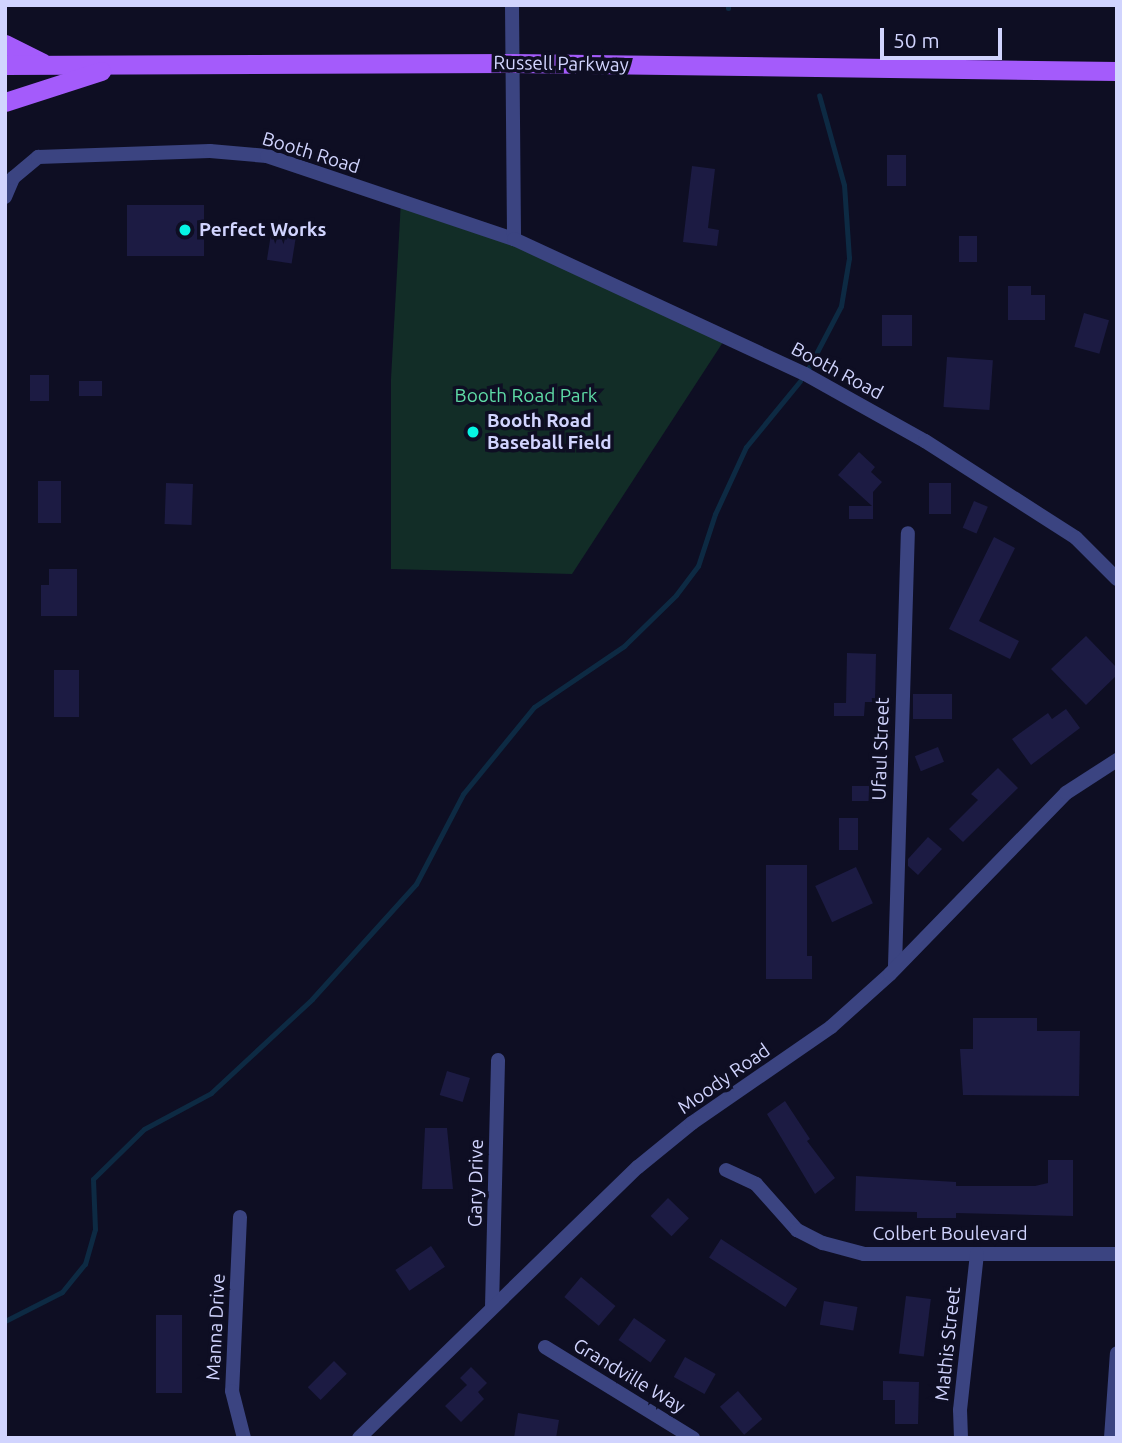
<!DOCTYPE html>
<html>
<head>
<meta charset="utf-8">
<style>
  body { margin:0 }
  #map { position:relative; width:1122px; height:1443px; overflow:hidden; background:#0e0e23; font-family:Ubuntu,sans-serif }
  div>[style] { position:absolute }
  .green>* { inset:0; background:#122d27 }
  .stream>* { height:5px; margin:-2.5px; padding:0 2.5px; transform-origin:2.5px; border-radius:2.5px; background:#0d2a43 }
  .building>* { inset:0; background:#1c1b43; transform-origin:0 0 }
  .minor>* { height:14px; margin:-7px; padding:0 7px; transform-origin:7px; border-radius:7px; background:#3b4481 }
  .tertiary>* { height:14px; margin:-7px; padding:0 7px; transform-origin:7px; border-radius:7px; background:#3b4481 }
  .primary>* { height:19px; margin:-9.5px; padding:0 9.5px; transform-origin:9.5px; border-radius:9.5px; background:#a45bfb }
  .dots>* { width:19px; height:19px; translate:-50% -50%; box-sizing:border-box; border:4px solid #0e0e23; border-radius:50% }
  span { translate:-50% -50%; white-space:nowrap; text-align:center; line-height:1.15; -webkit-text-stroke:7px #0e0e23; paint-order:stroke }
  .street-label { font-size:19px; color:#d1d4fe }
  .poi-label { font-size:19px; color:#d1d4fe; font-weight:700 }
  .left { translate:0 -50%; text-align:left }
  .park-label { font-size:19px; color:#5fdca7 }
  .frame { position:absolute; inset:0; border:7px solid #d1d4fe; pointer-events:none }
  .scale { position:absolute; left:880px; top:28px; width:122px; height:32px; box-sizing:border-box; border:4px solid #d1d4fe; border-top:0; padding-left:9px; font-size:21px; line-height:24px; white-space:nowrap; color:#d1d4fe; -webkit-text-stroke:5px #0e0e23; paint-order:stroke }
</style>
</head>
<body>
<div id="map">
  <div class="green">
    <div style="clip-path:polygon(401px 201px,514px 239px,727px 336px,572px 574px,391px 569px,391px 379px)"></div>
  </div>
  <div class="stream">
    <div style="left:728px;top:8px;width:3px;rotate:-90deg"></div>
    <div style="left:807px;top:371px;width:73px;rotate:-62.4deg"></div>
    <div style="left:841px;top:306px;width:49px;rotate:-80.5deg"></div>
    <div style="left:849px;top:258px;width:73px;rotate:-93.9deg"></div>
    <div style="left:844px;top:185px;width:93px;rotate:-105.5deg"></div>
    <div style="left:5px;top:1321px;width:64px;rotate:-27deg"></div>
    <div style="left:62px;top:1292px;width:36px;rotate:-51deg"></div>
    <div style="left:85px;top:1264px;width:36px;rotate:-74deg"></div>
    <div style="left:95px;top:1229px;width:50px;rotate:-92.3deg"></div>
    <div style="left:93px;top:1179px;width:71px;rotate:-44.4deg"></div>
    <div style="left:144px;top:1129px;width:76px;rotate:-28.2deg"></div>
    <div style="left:211px;top:1093px;width:138px;rotate:-42.9deg"></div>
    <div style="left:312px;top:999px;width:155px;rotate:-47.9deg"></div>
    <div style="left:416px;top:884px;width:102px;rotate:-62.4deg"></div>
    <div style="left:463px;top:794px;width:112px;rotate:-50.8deg"></div>
    <div style="left:534px;top:707px;width:109px;rotate:-34.1deg"></div>
    <div style="left:624px;top:646px;width:73px;rotate:-44.4deg"></div>
    <div style="left:676px;top:595px;width:36px;rotate:-53deg"></div>
    <div style="left:698px;top:566px;width:55px;rotate:-71.9deg"></div>
    <div style="left:715px;top:514px;width:74px;rotate:-65.2deg"></div>
    <div style="left:746px;top:447px;width:85px;rotate:-50.7deg"></div>
  </div>
  <div class="building">
    <div style="left:887px;top:155px;width:19px;height:31px"></div>
    <div style="clip-path:polygon(692px 166px,715px 169px,708px 228px,719px 230px,717px 246px,683px 242px)"></div>
    <div style="left:127px;top:205px;width:77px;height:51px"></div>
    <div style="left:271px;top:234px;width:25px;height:26px;rotate:9deg"></div>
    <div style="left:959px;top:236px;width:18px;height:26px"></div>
    <div style="clip-path:polygon(1008px 286px,1031px 286px,1031px 295px,1045px 295px,1045px 320px,1008px 320px)"></div>
    <div style="left:1084px;top:313px;width:26px;height:35px;rotate:16deg"></div>
    <div style="left:882px;top:315px;width:30px;height:31px"></div>
    <div style="left:947px;top:357px;width:46px;height:50px;rotate:4deg"></div>
    <div style="left:30px;top:375px;width:19px;height:26px"></div>
    <div style="left:79px;top:381px;width:23px;height:15px"></div>
    <div style="clip-path:polygon(859px 452px,875px 467px,871px 472px,882px 482px,873px 492px,873px 519px,849px 519px,849px 506px,872px 506px,838px 475px)"></div>
    <div style="left:38px;top:481px;width:23px;height:42px"></div>
    <div style="left:166px;top:483px;width:27px;height:41px;rotate:2deg"></div>
    <div style="left:929px;top:483px;width:22px;height:31px"></div>
    <div style="left:974px;top:501px;width:15px;height:29px;rotate:23deg"></div>
    <div style="clip-path:polygon(994px 537px,1015px 548px,979px 621px,1019px 641px,1010px 659px,949px 629px)"></div>
    <div style="clip-path:polygon(49px 569px,77px 569px,77px 616px,41px 616px,41px 585px,49px 585px)"></div>
    <div style="clip-path:polygon(1086px 636px,1117px 668px,1117px 675px,1086px 705px,1051px 669px)"></div>
    <div style="clip-path:polygon(847px 653px,876px 654px,875px 702px,865px 702px,864px 716px,834px 716px,834px 703px,846px 703px)"></div>
    <div style="left:54px;top:670px;width:25px;height:47px"></div>
    <div style="left:952px;top:694px;width:25px;height:39px;rotate:90deg"></div>
    <div style="clip-path:polygon(1066px 709px,1080px 728px,1031px 765px,1012px 739px,1048px 713px,1052px 719px)"></div>
    <div style="left:938px;top:747px;width:16px;height:25px;rotate:68deg"></div>
    <div style="clip-path:polygon(998px 768px,1018px 788px,963px 842px,949px 829px,978px 800px,971px 794px)"></div>
    <div style="left:852px;top:786px;width:17px;height:15px"></div>
    <div style="left:839px;top:818px;width:19px;height:32px"></div>
    <div style="clip-path:polygon(928px 837px,942px 849px,918px 875px,908px 866px,908px 859px)"></div>
    <div style="clip-path:polygon(766px 865px,807px 865px,807px 956px,812px 956px,812px 979px,766px 979px)"></div>
    <div style="left:856px;top:867px;width:40px;height:45px;rotate:65deg"></div>
    <div style="clip-path:polygon(973px 1018px,1037px 1018px,1037px 1031px,1080px 1031px,1079px 1096px,963px 1095px,960px 1049px,973px 1049px)"></div>
    <div style="left:447px;top:1071px;width:24px;height:25px;rotate:17deg"></div>
    <div style="clip-path:polygon(785px 1101px,810px 1139px,807px 1141px,835px 1178px,815px 1194px,767px 1114px)"></div>
    <div style="clip-path:polygon(425px 1128px,447px 1128px,453px 1189px,422px 1189px)"></div>
    <div style="clip-path:polygon(1048px 1160px,1073px 1160px,1073px 1216px,956px 1213px,956px 1218px,917px 1218px,917px 1212px,855px 1211px,856px 1176px,956px 1182px,956px 1186px,1035px 1186px,1048px 1183px)"></div>
    <div style="left:668px;top:1198px;width:29px;height:25px;rotate:44deg"></div>
    <div style="left:721px;top:1239px;width:91px;height:22px;rotate:33deg"></div>
    <div style="left:431px;top:1246px;width:25px;height:43px;rotate:56deg"></div>
    <div style="left:581px;top:1277px;width:45px;height:26px;rotate:40deg"></div>
    <div style="left:906px;top:1296px;width:25px;height:58px;rotate:7deg"></div>
    <div style="left:824px;top:1301px;width:34px;height:24px;rotate:10deg"></div>
    <div style="left:156px;top:1315px;width:26px;height:78px"></div>
    <div style="left:634px;top:1318px;width:39px;height:27px;rotate:35deg"></div>
    <div style="left:685px;top:1357px;width:35px;height:23px;rotate:29deg"></div>
    <div style="left:334px;top:1361px;width:18px;height:37px;rotate:45deg"></div>
    <div style="clip-path:polygon(471px 1367px,487px 1383px,478px 1392px,484px 1399px,461px 1422px,445px 1406px,467px 1385px,460px 1378px)"></div>
    <div style="clip-path:polygon(883px 1381px,919px 1382px,918px 1424px,895px 1424px,895px 1400px,883px 1400px)"></div>
    <div style="left:738px;top:1391px;width:37px;height:24px;rotate:49deg"></div>
    <div style="clip-path:polygon(518px 1413px,559px 1420px,556px 1438px,514px 1438px)"></div>
  </div>
  <div class="minor">
    <div style="left:5px;top:197px;width:21px;rotate:-67deg"></div>
    <div style="left:13px;top:178px;width:33px;rotate:-40deg"></div>
    <div style="left:38px;top:157px;width:172px;rotate:-2deg"></div>
    <div style="left:210px;top:151px;width:57px;rotate:5deg"></div>
    <div style="left:267px;top:156px;width:261px;rotate:18.6deg"></div>
    <div style="left:895px;top:966px;width:433px;rotate:-88.3deg"></div>
    <div style="left:726px;top:1170px;width:33px;rotate:25deg"></div>
    <div style="left:756px;top:1184px;width:62px;rotate:48.3deg"></div>
    <div style="left:797px;top:1230px;width:29px;rotate:27deg"></div>
    <div style="left:823px;top:1243px;width:42px;rotate:15deg"></div>
    <div style="left:864px;top:1254px;width:253px"></div>
    <div style="left:240px;top:1217px;width:174px;rotate:92.6deg"></div>
    <div style="left:232px;top:1391px;width:49px;rotate:75.7deg"></div>
    <div style="left:492px;top:1307px;width:247px;rotate:-88.6deg"></div>
    <div style="left:545px;top:1347px;width:174px;rotate:31.6deg"></div>
    <div style="left:961px;top:1438px;width:28px;rotate:-92deg"></div>
    <div style="left:960px;top:1410px;width:157px;rotate:-83.8deg"></div>
  </div>
  <div class="tertiary">
    <div style="left:512px;top:5px;width:234px;rotate:89.5deg"></div>
    <div style="left:514px;top:239px;width:321px;rotate:24.9deg"></div>
    <div style="left:805px;top:374px;width:137px;rotate:29.2deg"></div>
    <div style="left:925px;top:441px;width:179px;rotate:32.7deg"></div>
    <div style="left:1076px;top:538px;width:58px;rotate:45deg"></div>
    <div style="left:359px;top:1438px;width:389px;rotate:-44.2deg"></div>
    <div style="left:638px;top:1167px;width:70px;rotate:-39.2deg"></div>
    <div style="left:692px;top:1123px;width:169px;rotate:-34.6deg"></div>
    <div style="left:831px;top:1027px;width:79px;rotate:-41.9deg"></div>
    <div style="left:890px;top:974px;width:252px;rotate:-45.8deg"></div>
    <div style="left:1066px;top:793px;width:61px;rotate:-32.9deg"></div>
    <div style="left:1111px;top:1438px;width:85px;rotate:-86deg"></div>
  </div>
  <div class="primary">
    <div style="left:5px;top:44px;width:42px;rotate:26.6deg"></div>
    <div style="left:5px;top:65px;width:507px;rotate:-0.23deg"></div>
    <div style="left:512px;top:63px;width:605px;rotate:0.76deg"></div>
    <div style="left:5px;top:102px;width:101px;rotate:-17.9deg"></div>
  </div>
  <div class="dots">
    <div style="left:185px;top:230px;background:#06f5e4"></div>
    <div style="left:473px;top:432px;background:#06f5e4"></div>
  </div>
  <div class="street-label">
    <span style="left:561px;top:64px;rotate:1deg">Russell Parkway</span>
    <span style="left:311px;top:153px;rotate:17deg">Booth Road</span>
    <span style="left:837px;top:371px;rotate:28deg">Booth Road</span>
    <span style="left:881px;top:749px;rotate:-88deg">Ufaul Street</span>
    <span style="left:724px;top:1079px;rotate:-35deg">Moody Road</span>
    <span style="left:476px;top:1183px;rotate:-89deg">Gary Drive</span>
    <span style="left:950px;top:1234px">Colbert Boulevard</span>
    <span style="left:216px;top:1327px;rotate:-87deg">Manna Drive</span>
    <span style="left:948px;top:1344px;rotate:-84deg">Mathis Street</span>
    <span style="left:629px;top:1376px;rotate:31deg">Grandville Way</span>
  </div>
  <div class="poi-label">
    <span class="left" style="left:199px;top:230px">Perfect Works</span>
    <span class="left" style="left:487px;top:432px">Booth Road<br>Baseball Field</span>
  </div>
  <div class="park-label">
    <span style="left:526px;top:396px">Booth Road Park</span>
  </div>
  <div class="frame"></div>
  <div class="scale">50 m</div>
</div>
</body>
</html>
